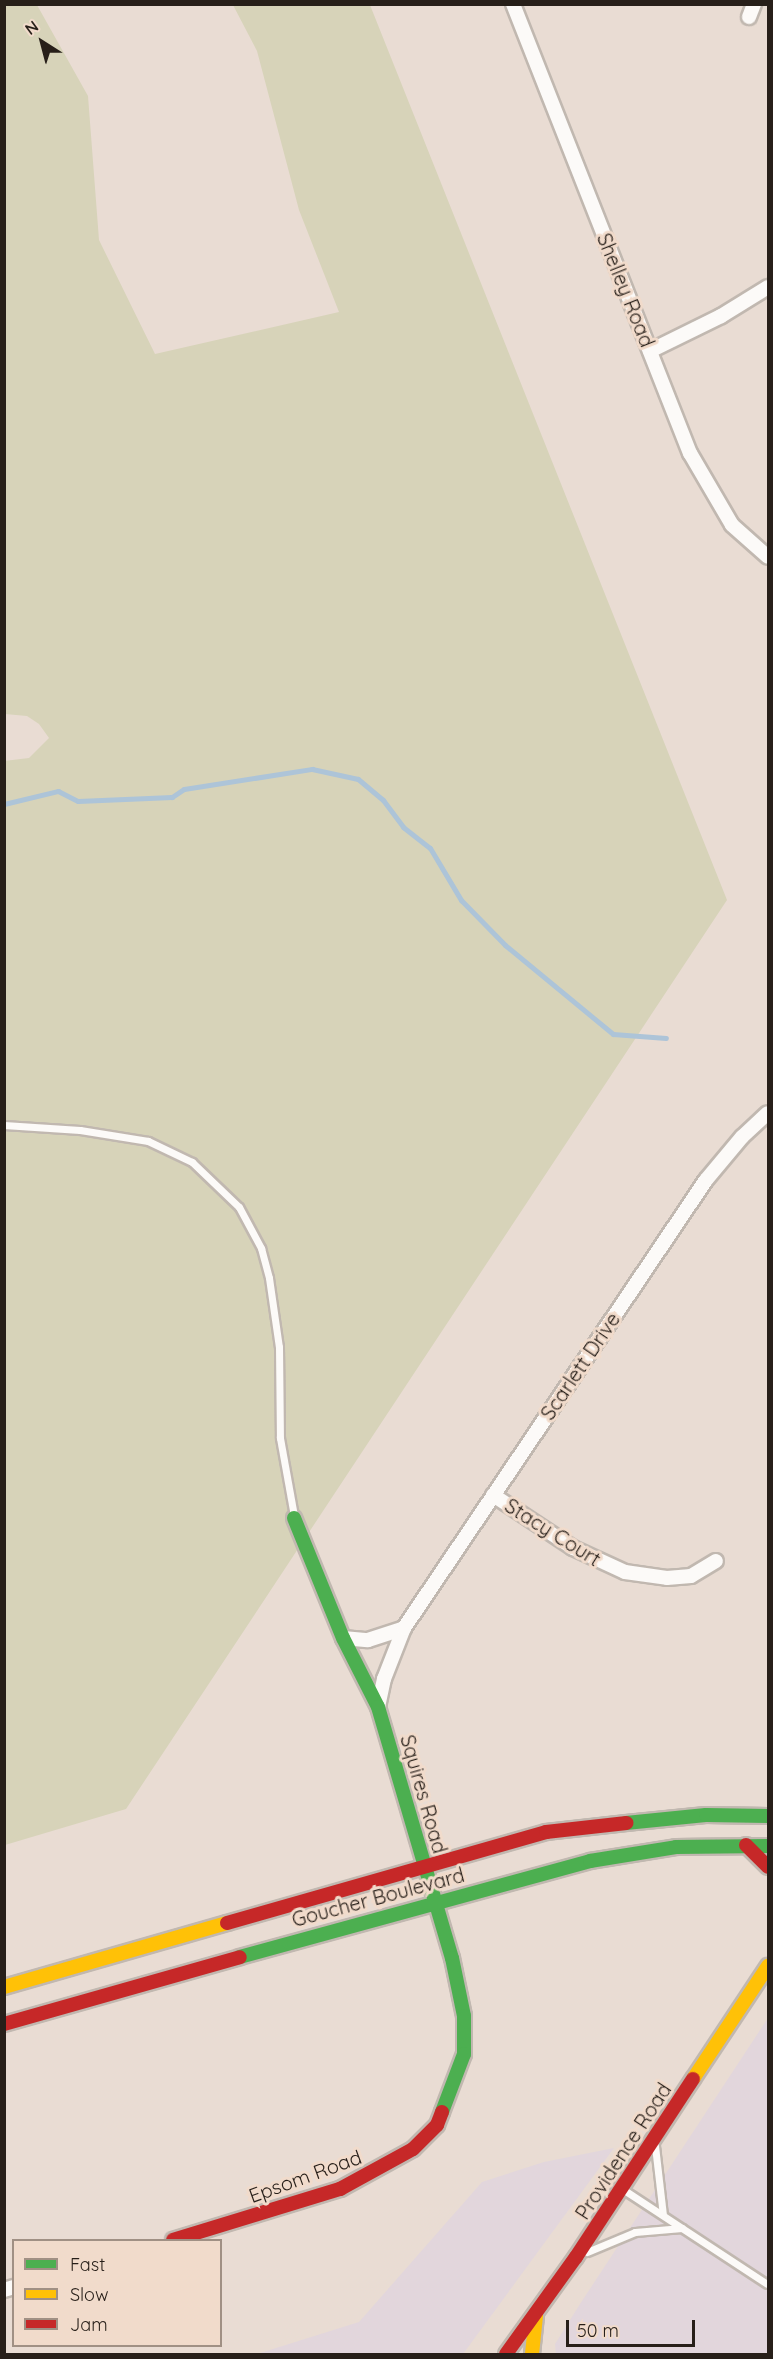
<!DOCTYPE html>
<html>
<head>
<meta charset="utf-8">
<style>
  body { margin:0 }
  #map { position:relative; width:773px; height:2359px; overflow:hidden; background:#e9dcd3; font-family:Quicksand,sans-serif }
  div>[style] { position:absolute }
  .commercial>* { inset:0; background:#e2d6dc }
  .green>* { inset:0; background:#d7d3b9 }
  .stream>* { height:5px; margin:-2.5px; padding:0 2.5px; transform-origin:2.5px; border-radius:2.5px; background:#adc4d8 }
  .roads { filter:drop-shadow(2px 0 #c1b8b0) drop-shadow(-2px 0 #c1b8b0) drop-shadow(0 2px #c1b8b0) drop-shadow(0 -2px #c1b8b0) }
  .lane>* { height:7px; margin:-3.5px; padding:0 3.5px; transform-origin:3.5px; border-radius:3.5px; background:#fcfaf8 }
  .street>* { height:14px; margin:-7px; padding:0 7px; transform-origin:7px; border-radius:7px; background:#fcfaf8 }
  .fast>* { height:14px; margin:-7px; padding:0 7px; transform-origin:7px; border-radius:7px; background:#4caf50 }
  .slow>* { height:14px; margin:-7px; padding:0 7px; transform-origin:7px; border-radius:7px; background:#ffc107 }
  .jam>* { height:14px; margin:-7px; padding:0 7px; transform-origin:7px; border-radius:7px; background:#c62828 }
  span { translate:-50% -50%; white-space:nowrap; text-align:center; line-height:1.15; -webkit-text-stroke:6px #f1dbcb; paint-order:stroke }
  .street-label { font-size:20px; color:#271f19 }
  .frame { position:absolute; inset:0; border:6px solid #271f19; pointer-events:none }
  .legend { position:absolute; left:12px; top:2239px; width:210px; height:108px; box-sizing:border-box; background:#f1dbcb; border:2px solid #a09084; margin:0; padding:8px 10px; list-style:none; font-size:18px; color:#271f19 }
  .legend li { display:flex; align-items:center; gap:12px; height:30px }
  .legend b { width:30px; border:2px solid #a09084 }
  .north { position:absolute; left:12px; top:12px; width:60px; height:60px; -webkit-text-stroke:4px #f1dbcb; paint-order:stroke; rotate:324deg; font-size:16px; font-weight:700; line-height:24px; text-align:center; color:#271f19 }
  .north::after { content:''; display:block; margin:auto; width:21px; height:27px; background:#271f19; clip-path:polygon(50% 0,100% 100%,50% 72%,0 100%) }
  .scale { position:absolute; left:566px; top:2320px; width:129px; height:27px; box-sizing:border-box; border:3px solid #271f19; border-top:0; padding-left:8px; font-size:18px; line-height:21px; white-space:nowrap; color:#271f19; -webkit-text-stroke:4px #f1dbcb; paint-order:stroke }
</style>
</head>
<body>
<div id="map">
  <div class="commercial">
    <div style="clip-path:polygon(768px 2018px,768px 2354px,556px 2354px,555px 2344px,580px 2304px)"></div>
    <div style="clip-path:polygon(614px 2148px,463px 2354px,257px 2354px,359px 2322px,482px 2182px,544px 2162px)"></div>
  </div>
  <div class="green">
    <div style="clip-path:polygon(5px 5px,37px 5px,88px 96px,99px 240px,155px 354px,339px 312px,299px 210px,257px 51px,233px 5px,370px 5px,727px 900px,126px 1809px,5px 1845px,4px 761px,29px 758px,49px 738px,39px 724px,27px 716px,5px 714px)"></div>
  </div>
  <div class="stream">
    <div style="left:4px;top:804px;width:56px;rotate:-13.5deg"></div>
    <div style="left:58px;top:791px;width:22px;rotate:27deg"></div>
    <div style="left:78px;top:801px;width:94px;rotate:-2.4deg"></div>
    <div style="left:172px;top:797px;width:14px;rotate:-34deg"></div>
    <div style="left:184px;top:789px;width:130px;rotate:-8.9deg"></div>
    <div style="left:312px;top:769px;width:47px;rotate:12.3deg"></div>
    <div style="left:358px;top:779px;width:33px;rotate:40deg"></div>
    <div style="left:383px;top:800px;width:34px;rotate:53deg"></div>
    <div style="left:403px;top:827px;width:34px;rotate:38deg"></div>
    <div style="left:430px;top:848px;width:61px;rotate:59.2deg"></div>
    <div style="left:461px;top:900px;width:63px;rotate:45.6deg"></div>
    <div style="left:505px;top:945px;width:140px;rotate:39.5deg"></div>
    <div style="left:613px;top:1034px;width:53px;rotate:4.3deg"></div>
  </div>
  <div class="roads">
    <div class="lane">
      <div style="left:4px;top:1125px;width:76px;rotate:3.8deg"></div>
      <div style="left:80px;top:1130px;width:69px;rotate:9.2deg"></div>
      <div style="left:148px;top:1141px;width:49px;rotate:25.5deg"></div>
      <div style="left:192px;top:1162px;width:65px;rotate:43.8deg"></div>
      <div style="left:239px;top:1207px;width:47px;rotate:61.8deg"></div>
      <div style="left:261px;top:1248px;width:31px;rotate:75deg"></div>
      <div style="left:269px;top:1278px;width:70px;rotate:81.8deg"></div>
      <div style="left:279px;top:1347px;width:91px;rotate:89.4deg"></div>
      <div style="left:280px;top:1438px;width:79px;rotate:79.8deg"></div>
      <div style="left:655px;top:2146px;width:69px;rotate:83.4deg"></div>
      <div style="left:624px;top:2190px;width:171px;rotate:33.3deg"></div>
      <div style="left:587px;top:2252px;width:52px;rotate:-22.6deg"></div>
      <div style="left:635px;top:2232px;width:47px;rotate:-4.9deg"></div>
    </div>
    <div class="street">
      <div style="left:513px;top:4px;width:483px;rotate:68.5deg"></div>
      <div style="left:690px;top:453px;width:83px;rotate:59.7deg"></div>
      <div style="left:732px;top:525px;width:48px;rotate:41.6deg"></div>
      <div style="left:749px;top:17px;width:14px;rotate:-69deg"></div>
      <div style="left:650px;top:351px;width:79px;rotate:-26.2deg"></div>
      <div style="left:721px;top:316px;width:55px;rotate:-31.7deg"></div>
      <div style="left:493px;top:1495px;width:96px;rotate:33.5deg"></div>
      <div style="left:573px;top:1548px;width:57px;rotate:24.8deg"></div>
      <div style="left:625px;top:1572px;width:42px;rotate:8.1deg"></div>
      <div style="left:667px;top:1578px;width:24px;rotate:-5deg"></div>
      <div style="left:691px;top:1576px;width:29px;rotate:-31deg"></div>
      <div style="left:343px;top:1638px;width:25px;rotate:5deg"></div>
      <div style="left:368px;top:1640px;width:38px;rotate:-18deg"></div>
      <div style="left:378px;top:1707px;width:29px;rotate:-78deg"></div>
      <div style="left:384px;top:1679px;width:55px;rotate:-68.6deg"></div>
      <div style="left:404px;top:1628px;width:540px;rotate:-56.02deg"></div>
      <div style="left:706px;top:1180px;width:56px;rotate:-50.1deg"></div>
      <div style="left:742px;top:1137px;width:35px;rotate:-43deg"></div>
      <div style="left:4px;top:2290px;width:10px;rotate:-17deg"></div>
    </div>
    <div class="fast">
      <div style="left:294px;top:1518px;width:130px;rotate:67.8deg"></div>
      <div style="left:343px;top:1638px;width:77px;rotate:63.1deg"></div>
      <div style="left:378px;top:1707px;width:262px;rotate:73.6deg"></div>
      <div style="left:452px;top:1958px;width:59px;rotate:78.3deg"></div>
      <div style="left:464px;top:2016px;width:38px;rotate:90deg"></div>
      <div style="left:464px;top:2054px;width:62px;rotate:110.8deg"></div>
      <div style="left:626px;top:1823px;width:80px;rotate:-5.7deg"></div>
      <div style="left:706px;top:1815px;width:62px;rotate:0.9deg"></div>
      <div style="left:240px;top:1957px;width:363px;rotate:-15.3deg"></div>
      <div style="left:590px;top:1861px;width:87px;rotate:-9.2deg"></div>
      <div style="left:676px;top:1847px;width:92px;rotate:-0.6deg"></div>
    </div>
    <div class="slow">
      <div style="left:4px;top:1987px;width:232px;rotate:-16deg"></div>
      <div style="left:693px;top:2079px;width:136px;rotate:-56.4deg"></div>
      <div style="left:532px;top:2354px;width:39px;rotate:-84deg"></div>
    </div>
    <div class="jam">
      <div style="left:746px;top:1845px;width:31px;rotate:45deg"></div>
      <div style="left:227px;top:1923px;width:332px;rotate:-15.9deg"></div>
      <div style="left:546px;top:1832px;width:81px;rotate:-6.4deg"></div>
      <div style="left:4px;top:2024px;width:245px;rotate:-15.8deg"></div>
      <div style="left:173px;top:2240px;width:175px;rotate:-17deg"></div>
      <div style="left:340px;top:2189px;width:83px;rotate:-28.7deg"></div>
      <div style="left:413px;top:2149px;width:34px;rotate:-45deg"></div>
      <div style="left:437px;top:2125px;width:14px;rotate:-69deg"></div>
      <div style="left:506px;top:2354px;width:120px;rotate:-54.2deg"></div>
      <div style="left:576px;top:2257px;width:213px;rotate:-56.7deg"></div>
    </div>
  </div>
  <div class="street-label">
    <span style="left:626px;top:290px;rotate:68deg">Shelley Road</span>
    <span style="left:580px;top:1366px;rotate:-56deg">Scarlett Drive</span>
    <span style="left:553px;top:1532px;rotate:32deg">Stacy Court</span>
    <span style="left:424px;top:1794px;rotate:74deg">Squires Road</span>
    <span style="left:378px;top:1897px;rotate:-15deg">Goucher Boulevard</span>
    <span style="left:623px;top:2151px;rotate:-57deg">Providence Road</span>
    <span style="left:305px;top:2176px;rotate:-20deg">Epsom Road</span>
  </div>
  <div class="frame"></div>
  <ul class="legend">
  <li><b style="height:8px;background:#4caf50"></b>Fast</li>
  <li><b style="height:8px;background:#ffc107"></b>Slow</li>
  <li><b style="height:8px;background:#c62828"></b>Jam</li>
  </ul>
  <div class="north">N</div>
  <div class="scale">50 m</div>
</div>
</body>
</html>
